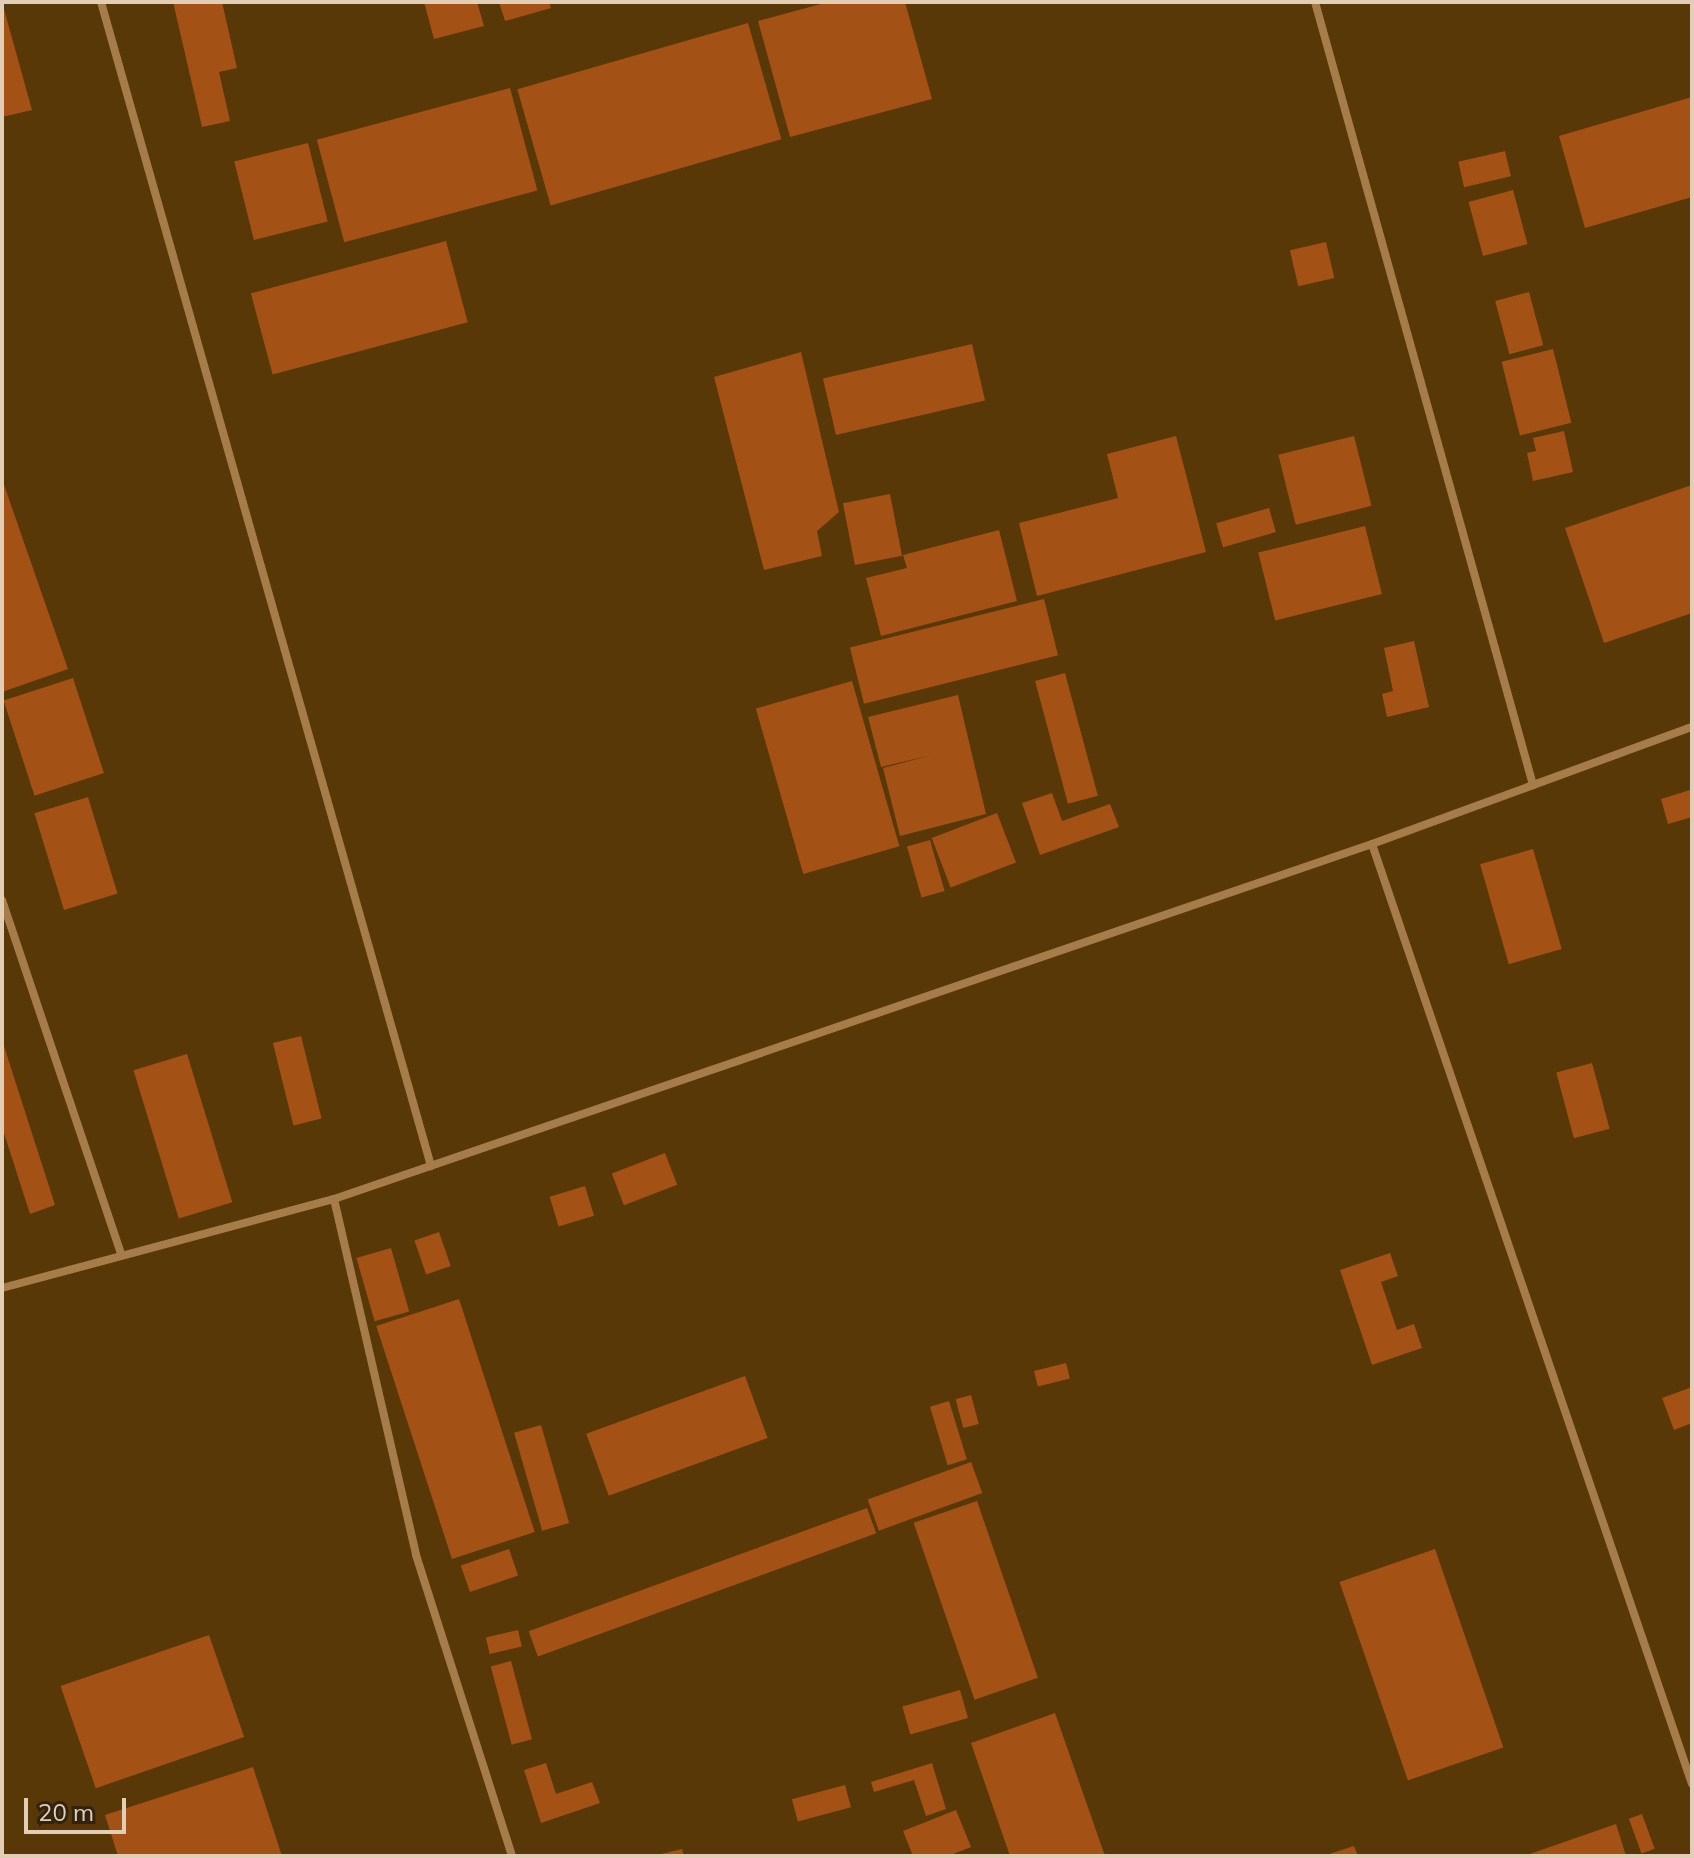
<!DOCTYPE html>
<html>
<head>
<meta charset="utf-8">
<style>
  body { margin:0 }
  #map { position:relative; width:1694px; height:1858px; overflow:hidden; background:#583806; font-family:Mulish,sans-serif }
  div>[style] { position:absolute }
  .building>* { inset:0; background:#a35114; transform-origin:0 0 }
  .street>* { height:8px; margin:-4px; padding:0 4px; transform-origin:4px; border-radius:4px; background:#a67c4a }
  span { translate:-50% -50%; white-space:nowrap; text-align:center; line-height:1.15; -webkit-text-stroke:8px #322311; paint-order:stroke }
  .frame { position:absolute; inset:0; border:4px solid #e1ceb7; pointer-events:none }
  .scale { position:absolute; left:24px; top:1798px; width:102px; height:36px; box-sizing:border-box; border:4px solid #e1ceb7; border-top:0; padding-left:10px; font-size:24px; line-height:28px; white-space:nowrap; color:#e1ceb7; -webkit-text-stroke:6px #322311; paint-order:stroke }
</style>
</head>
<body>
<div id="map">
  <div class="building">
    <div style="clip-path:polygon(2px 2px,32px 110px,2px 117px)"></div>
    <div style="clip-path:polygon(173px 2px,222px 2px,237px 68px,219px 72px,230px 121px,202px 127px)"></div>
    <div style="clip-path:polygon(424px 2px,477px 2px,484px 26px,434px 39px)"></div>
    <div style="clip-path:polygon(499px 2px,549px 2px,551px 8px,505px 21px)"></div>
    <div style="clip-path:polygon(828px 2px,905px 2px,932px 99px,790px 137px,758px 21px)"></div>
    <div style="left:748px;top:23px;width:121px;height:240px;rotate:74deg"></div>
    <div style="left:510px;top:88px;width:106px;height:200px;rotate:75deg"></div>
    <div style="clip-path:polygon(1692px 97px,1692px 197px,1585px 228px,1559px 136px)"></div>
    <div style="left:308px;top:143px;width:81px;height:76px;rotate:76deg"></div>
    <div style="left:1505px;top:151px;width:26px;height:48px;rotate:77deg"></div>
    <div style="left:1513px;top:190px;width:56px;height:46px;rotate:75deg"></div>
    <div style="left:446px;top:241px;width:84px;height:202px;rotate:75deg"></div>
    <div style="left:1326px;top:242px;width:37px;height:37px;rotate:77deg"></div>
    <div style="left:1529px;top:292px;width:55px;height:35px;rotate:75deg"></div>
    <div style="left:972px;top:344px;width:58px;height:153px;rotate:77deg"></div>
    <div style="left:1553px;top:349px;width:76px;height:53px;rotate:76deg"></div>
    <div style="clip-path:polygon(801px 352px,839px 512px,817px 531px,822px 556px,764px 570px,714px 377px)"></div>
    <div style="clip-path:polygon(1564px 431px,1573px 472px,1533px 481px,1527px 453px,1536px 451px,1533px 438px)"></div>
    <div style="clip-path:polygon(1176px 436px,1206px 552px,1037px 596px,1019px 523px,1118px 498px,1107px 454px)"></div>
    <div style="left:1354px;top:436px;width:72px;height:78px;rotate:76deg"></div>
    <div style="clip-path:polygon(2px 479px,68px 669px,2px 692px)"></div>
    <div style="clip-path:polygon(1692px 485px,1692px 613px,1604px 643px,1565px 528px)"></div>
    <div style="left:890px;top:494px;width:63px;height:48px;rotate:79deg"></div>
    <div style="left:1269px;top:508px;width:25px;height:55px;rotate:74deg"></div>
    <div style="left:1365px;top:526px;width:70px;height:110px;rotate:76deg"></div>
    <div style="clip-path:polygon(999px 530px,1017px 601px,881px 636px,866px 578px,907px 568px,903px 555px)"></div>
    <div style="left:1044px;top:599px;width:58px;height:200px;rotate:76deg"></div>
    <div style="clip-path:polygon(1414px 641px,1429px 707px,1387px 717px,1382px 694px,1393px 691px,1384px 648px)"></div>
    <div style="left:1065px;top:673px;width:127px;height:31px;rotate:75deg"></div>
    <div style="left:73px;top:678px;width:100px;height:73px;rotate:72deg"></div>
    <div style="left:852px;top:681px;width:172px;height:100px;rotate:74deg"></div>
    <div style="clip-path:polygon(958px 695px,986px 814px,900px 836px,883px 768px,932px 755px,881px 767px,868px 717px)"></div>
    <div style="clip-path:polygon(1690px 790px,1692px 817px,1668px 824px,1661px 799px)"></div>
    <div style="clip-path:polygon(1052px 793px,1062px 821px,1110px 804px,1119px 827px,1040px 855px,1022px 803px)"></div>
    <div style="left:88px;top:797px;width:101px;height:56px;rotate:73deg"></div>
    <div style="left:997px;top:813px;width:53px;height:70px;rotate:69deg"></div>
    <div style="left:930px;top:840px;width:53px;height:24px;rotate:74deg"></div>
    <div style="left:1533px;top:849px;width:104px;height:55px;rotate:74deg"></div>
    <div style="left:301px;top:1036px;width:85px;height:29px;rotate:76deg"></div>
    <div style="clip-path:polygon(3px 1043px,55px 1205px,30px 1214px,2px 1127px)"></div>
    <div style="left:187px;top:1054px;width:155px;height:56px;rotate:73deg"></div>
    <div style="left:1592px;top:1063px;width:68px;height:37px;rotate:75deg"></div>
    <div style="left:665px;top:1153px;width:34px;height:57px;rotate:69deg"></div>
    <div style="left:585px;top:1186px;width:31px;height:37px;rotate:73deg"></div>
    <div style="left:439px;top:1232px;width:36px;height:26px;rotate:71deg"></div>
    <div style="left:391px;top:1248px;width:66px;height:36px;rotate:74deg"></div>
    <div style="clip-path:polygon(1390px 1253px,1398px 1276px,1381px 1282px,1397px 1330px,1414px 1324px,1422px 1348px,1372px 1365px,1340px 1270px)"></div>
    <div style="left:459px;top:1299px;width:245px;height:87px;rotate:72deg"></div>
    <div style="left:1066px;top:1363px;width:16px;height:33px;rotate:76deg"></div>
    <div style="left:745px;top:1376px;width:66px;height:169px;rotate:70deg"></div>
    <div style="clip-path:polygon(1692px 1387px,1692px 1423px,1674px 1430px,1662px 1398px)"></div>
    <div style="left:971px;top:1395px;width:30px;height:16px;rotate:75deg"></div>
    <div style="left:949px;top:1401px;width:61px;height:20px;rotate:73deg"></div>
    <div style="left:541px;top:1425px;width:102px;height:28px;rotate:74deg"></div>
    <div style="left:971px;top:1462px;width:33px;height:110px;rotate:70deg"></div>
    <div style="left:977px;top:1501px;width:187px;height:67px;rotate:71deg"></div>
    <div style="left:867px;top:1508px;width:27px;height:360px;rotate:70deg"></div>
    <div style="left:509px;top:1549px;width:28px;height:51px;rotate:71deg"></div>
    <div style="left:1435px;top:1549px;width:210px;height:101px;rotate:71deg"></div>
    <div style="left:518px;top:1630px;width:17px;height:33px;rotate:77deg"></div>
    <div style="left:209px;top:1635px;width:108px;height:157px;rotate:71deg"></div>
    <div style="left:511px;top:1661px;width:81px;height:21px;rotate:75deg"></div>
    <div style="left:960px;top:1690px;width:29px;height:60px;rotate:74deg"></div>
    <div style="clip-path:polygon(1055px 1713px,1105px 1856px,1010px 1856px,971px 1743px)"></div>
    <div style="clip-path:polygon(546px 1763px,556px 1794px,592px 1782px,600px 1803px,541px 1823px,524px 1770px)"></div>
    <div style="clip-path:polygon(932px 1763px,946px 1809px,926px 1816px,914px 1780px,874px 1792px,871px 1782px)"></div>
    <div style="clip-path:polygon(253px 1767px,282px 1856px,118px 1856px,105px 1815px)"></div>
    <div style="left:845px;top:1785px;width:23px;height:55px;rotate:75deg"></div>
    <div style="clip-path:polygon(956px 1810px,971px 1847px,948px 1856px,913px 1856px,903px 1831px)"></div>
    <div style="left:1642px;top:1814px;width:37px;height:14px;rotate:70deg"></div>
    <div style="clip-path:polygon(1616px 1824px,1626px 1856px,1524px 1856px)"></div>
    <div style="clip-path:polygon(1354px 1846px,1358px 1856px,1326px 1856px,1326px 1855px)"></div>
    <div style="clip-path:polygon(682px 1849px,684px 1856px,657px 1856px,657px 1855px)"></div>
  </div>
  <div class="street">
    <div style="left:101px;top:2px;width:1210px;rotate:74.17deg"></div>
    <div style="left:1315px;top:2px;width:813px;rotate:74.44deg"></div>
    <div style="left:1372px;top:844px;width:993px;rotate:71.2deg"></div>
    <div style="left:2px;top:900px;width:373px;rotate:71.4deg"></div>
    <div style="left:334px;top:1199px;width:365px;rotate:77deg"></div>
    <div style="left:416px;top:1555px;width:316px;rotate:72.3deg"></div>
    <div style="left:2px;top:1288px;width:344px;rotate:-15deg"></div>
    <div style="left:334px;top:1199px;width:1097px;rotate:-18.88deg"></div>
    <div style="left:1372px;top:844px;width:341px;rotate:-20.1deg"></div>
  </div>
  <div class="frame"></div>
  <div class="scale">20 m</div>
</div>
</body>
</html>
